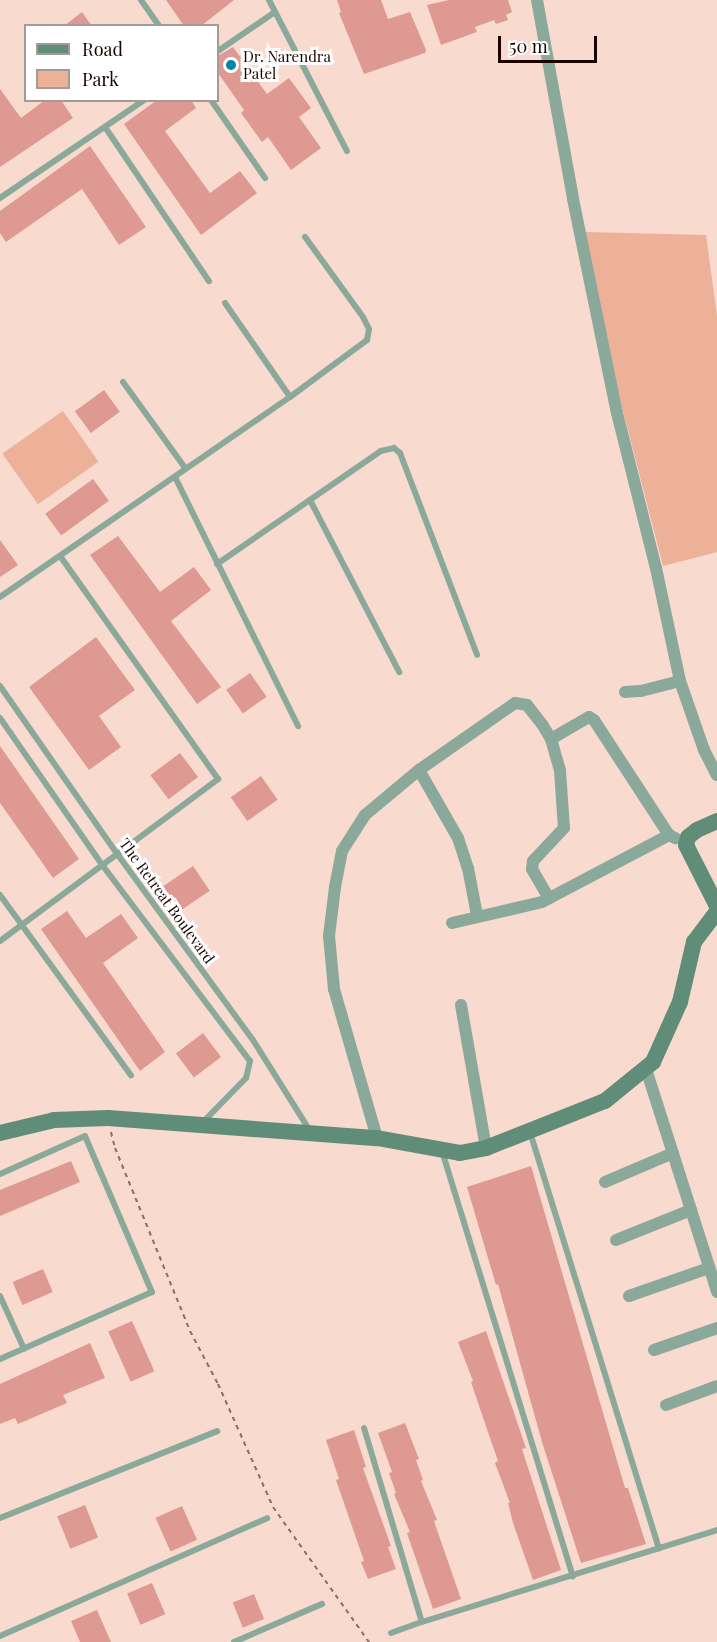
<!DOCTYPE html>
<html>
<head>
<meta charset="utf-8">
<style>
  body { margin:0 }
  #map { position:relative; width:717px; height:1642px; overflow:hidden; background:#f8dace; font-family:"Playfair Display",serif }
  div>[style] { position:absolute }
  .green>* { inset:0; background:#ecb198; transform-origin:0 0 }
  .building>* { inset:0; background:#df9993; transform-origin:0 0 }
  .path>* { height:2px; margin-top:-1px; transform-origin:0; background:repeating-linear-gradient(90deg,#896f67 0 4.5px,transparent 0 9px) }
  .lane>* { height:6px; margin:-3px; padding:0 3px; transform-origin:3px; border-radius:3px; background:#8ba99a }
  .street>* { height:12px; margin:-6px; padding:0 6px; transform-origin:6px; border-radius:6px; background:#8ba99a }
  .secondary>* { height:16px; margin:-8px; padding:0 8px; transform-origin:8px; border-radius:8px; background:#608d78 }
  .dots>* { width:16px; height:16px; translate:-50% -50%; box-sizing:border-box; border:3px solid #fff; border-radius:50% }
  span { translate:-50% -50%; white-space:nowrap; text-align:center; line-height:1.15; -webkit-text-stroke:6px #fff; paint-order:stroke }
  .poi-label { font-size:15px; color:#1b0400 }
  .left { translate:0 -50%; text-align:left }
  .street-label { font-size:15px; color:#1b0400 }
  .legend { position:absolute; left:24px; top:24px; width:195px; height:78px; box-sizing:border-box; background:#fff; border:2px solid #a49b99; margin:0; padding:8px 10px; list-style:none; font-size:18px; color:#1b0400 }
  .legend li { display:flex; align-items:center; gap:12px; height:30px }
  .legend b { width:30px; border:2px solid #a49b99 }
  .scale { position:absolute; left:498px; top:36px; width:99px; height:27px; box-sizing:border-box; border:3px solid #1b0400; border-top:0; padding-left:8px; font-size:18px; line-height:21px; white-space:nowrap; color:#1b0400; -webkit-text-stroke:4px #fff; paint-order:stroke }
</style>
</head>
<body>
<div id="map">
  <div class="green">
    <div style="clip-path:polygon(585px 232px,706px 235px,717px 316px,717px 552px,663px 566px,620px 399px)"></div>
    <div style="left:63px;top:411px;width:62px;height:74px;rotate:55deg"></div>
  </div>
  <div class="building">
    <div style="clip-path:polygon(166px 0,234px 0,201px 26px,184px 26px)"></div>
    <div style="clip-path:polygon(337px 0,381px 0,388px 19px,410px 12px,426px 50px,425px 53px,364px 74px,339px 13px,341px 12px)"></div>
    <div style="clip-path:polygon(449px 0,508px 0,512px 12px,506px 15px,508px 20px,496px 24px,494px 20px,475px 27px,477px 32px,441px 45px,427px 5px)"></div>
    <div style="clip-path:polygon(82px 12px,92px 26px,64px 26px)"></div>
    <div style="clip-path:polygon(233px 47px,267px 94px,289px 78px,311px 108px,299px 117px,321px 148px,291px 170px,268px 137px,262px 142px,241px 113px,244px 110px,218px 73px,218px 56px)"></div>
    <div style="clip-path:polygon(0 89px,21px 118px,45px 100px,61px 100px,73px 118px,0 167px)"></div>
    <div style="clip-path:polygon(157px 100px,191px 100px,196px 108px,165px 131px,210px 193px,240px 171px,257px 193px,201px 235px,124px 124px)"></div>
    <div style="clip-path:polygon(90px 146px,146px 227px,119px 245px,82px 189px,6px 242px,0 233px,0 211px)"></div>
    <div style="left:104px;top:390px;width:27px;height:36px;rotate:54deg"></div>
    <div style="left:93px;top:479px;width:27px;height:59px;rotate:54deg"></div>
    <div style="clip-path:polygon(118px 536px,160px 592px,194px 567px,211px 590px,171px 621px,221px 687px,197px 704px,90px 555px)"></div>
    <div style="clip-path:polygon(0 540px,18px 565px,0 577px)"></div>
    <div style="clip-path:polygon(96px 637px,135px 690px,99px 716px,121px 747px,89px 770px,29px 687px)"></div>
    <div style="left:250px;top:673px;width:29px;height:29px;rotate:55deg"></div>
    <div style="clip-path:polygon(0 746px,79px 859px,53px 878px,0 803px)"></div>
    <div style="left:180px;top:753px;width:30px;height:37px;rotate:53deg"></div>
    <div style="left:261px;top:776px;width:29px;height:37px;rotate:55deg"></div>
    <div style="left:193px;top:866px;width:30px;height:36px;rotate:56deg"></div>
    <div style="clip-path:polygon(67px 911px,86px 938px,121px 914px,138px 938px,103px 963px,165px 1052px,140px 1071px,41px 929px)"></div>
    <div style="left:203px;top:1033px;width:30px;height:34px;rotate:53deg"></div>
    <div style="clip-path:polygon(71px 1161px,80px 1182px,0 1216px,0 1190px)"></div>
    <div style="clip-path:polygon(531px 1166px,625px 1488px,628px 1488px,646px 1544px,581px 1563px,542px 1442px,498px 1284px,496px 1285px,467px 1187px)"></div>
    <div style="left:43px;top:1269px;width:25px;height:33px;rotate:67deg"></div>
    <div style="left:132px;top:1321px;width:55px;height:26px;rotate:66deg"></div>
    <div style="clip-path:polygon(486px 1331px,526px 1448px,522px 1449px,561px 1570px,533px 1580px,513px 1523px,508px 1503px,510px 1503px,495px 1463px,498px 1461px,491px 1441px,471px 1382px,473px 1381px,458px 1342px)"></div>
    <div style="clip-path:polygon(90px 1343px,105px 1378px,63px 1395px,67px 1403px,18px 1424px,15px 1418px,0 1424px,0 1384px)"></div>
    <div style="clip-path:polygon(405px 1423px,419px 1459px,416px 1460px,423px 1480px,421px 1481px,437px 1520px,434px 1521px,461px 1599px,433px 1609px,407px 1533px,410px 1532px,394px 1494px,396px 1493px,389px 1473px,392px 1472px,378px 1433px)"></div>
    <div style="clip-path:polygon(354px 1430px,366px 1467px,363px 1468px,391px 1546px,388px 1547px,396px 1569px,368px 1579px,361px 1562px,364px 1561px,336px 1480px,339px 1479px,326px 1440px)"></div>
    <div style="left:85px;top:1505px;width:35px;height:30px;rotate:68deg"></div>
    <div style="left:182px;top:1506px;width:37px;height:29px;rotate:66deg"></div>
    <div style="left:152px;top:1583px;width:34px;height:27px;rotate:67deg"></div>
    <div style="left:254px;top:1594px;width:27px;height:23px;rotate:68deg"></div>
    <div style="clip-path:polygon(97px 1610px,111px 1642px,80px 1642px,71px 1621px)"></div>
  </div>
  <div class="path">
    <div style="left:111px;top:1132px;width:16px;rotate:76deg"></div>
    <div style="left:115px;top:1148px;width:198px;rotate:67.7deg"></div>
    <div style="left:190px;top:1331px;width:60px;rotate:62.2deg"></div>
    <div style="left:218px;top:1384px;width:135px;rotate:65.9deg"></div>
    <div style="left:273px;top:1507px;width:166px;rotate:54.6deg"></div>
  </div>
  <div class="lane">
    <div style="left:141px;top:0;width:32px;rotate:55deg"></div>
    <div style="left:269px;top:0;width:170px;rotate:62.7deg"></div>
    <div style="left:218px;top:51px;width:69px;rotate:-34.4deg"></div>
    <div style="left:211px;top:100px;width:95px;rotate:55.3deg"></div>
    <div style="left:105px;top:127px;width:186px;rotate:56deg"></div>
    <div style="left:0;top:198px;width:174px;rotate:-34.2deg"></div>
    <div style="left:225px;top:303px;width:114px;rotate:55.3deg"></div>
    <div style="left:123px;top:382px;width:107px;rotate:54.1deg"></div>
    <div style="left:175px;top:477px;width:278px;rotate:63.7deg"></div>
    <div style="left:310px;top:500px;width:194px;rotate:62.6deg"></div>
    <div style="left:217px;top:564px;width:199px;rotate:-34.6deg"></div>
    <div style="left:381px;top:451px;width:13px;rotate:-13deg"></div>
    <div style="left:394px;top:448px;width:8px;rotate:40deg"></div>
    <div style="left:400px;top:453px;width:216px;rotate:69.1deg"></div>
    <div style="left:0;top:597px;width:352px;rotate:-34.6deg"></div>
    <div style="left:290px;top:397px;width:96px;rotate:-36.5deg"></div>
    <div style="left:367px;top:340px;width:11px;rotate:-80deg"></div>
    <div style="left:369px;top:329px;width:13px;rotate:-117deg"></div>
    <div style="left:363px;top:317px;width:99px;rotate:-125.9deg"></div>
    <div style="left:0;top:686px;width:206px;rotate:55.1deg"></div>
    <div style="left:118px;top:855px;width:229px;rotate:53.9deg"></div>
    <div style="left:253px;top:1040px;width:107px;rotate:57.9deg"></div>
    <div style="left:0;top:718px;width:180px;rotate:55.2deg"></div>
    <div style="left:103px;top:866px;width:244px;rotate:53deg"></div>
    <div style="left:250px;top:1061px;width:17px;rotate:103deg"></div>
    <div style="left:246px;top:1078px;width:62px;rotate:134.3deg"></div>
    <div style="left:0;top:895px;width:223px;rotate:54deg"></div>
    <div style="left:0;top:941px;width:272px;rotate:-36.6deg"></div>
    <div style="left:218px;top:779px;width:273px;rotate:-125.3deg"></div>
    <div style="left:530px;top:1132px;width:436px;rotate:72.8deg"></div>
    <div style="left:442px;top:1151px;width:445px;rotate:72.9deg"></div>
    <div style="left:0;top:1174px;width:93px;rotate:-24.1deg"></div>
    <div style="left:85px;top:1136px;width:170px;rotate:66.8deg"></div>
    <div style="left:152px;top:1292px;width:166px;rotate:156.2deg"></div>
    <div style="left:0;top:1296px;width:58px;rotate:65.6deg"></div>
    <div style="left:364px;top:1428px;width:202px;rotate:73.4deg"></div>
    <div style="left:422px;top:1622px;width:309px;rotate:-17.3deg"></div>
    <div style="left:0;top:1518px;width:234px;rotate:-21.8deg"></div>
    <div style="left:391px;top:1633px;width:33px;rotate:-20deg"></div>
    <div style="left:0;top:1636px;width:292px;rotate:-23.8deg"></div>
    <div style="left:234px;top:1642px;width:96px;rotate:-23.4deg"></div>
  </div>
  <div class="street">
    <div style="left:537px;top:0;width:202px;rotate:79.7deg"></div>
    <div style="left:573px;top:199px;width:218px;rotate:78.4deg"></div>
    <div style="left:617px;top:413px;width:160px;rotate:75.9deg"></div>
    <div style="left:656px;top:568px;width:116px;rotate:78deg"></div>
    <div style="left:680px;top:681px;width:73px;rotate:70.8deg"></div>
    <div style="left:704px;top:750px;width:28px;rotate:63deg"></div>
    <div style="left:625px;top:692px;width:16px;rotate:-4deg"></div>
    <div style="left:641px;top:691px;width:40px;rotate:-14.4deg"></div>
    <div style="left:551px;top:739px;width:44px;rotate:-30.1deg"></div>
    <div style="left:589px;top:717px;width:6px;rotate:31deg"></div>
    <div style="left:594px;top:720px;width:137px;rotate:56.9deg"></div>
    <div style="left:669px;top:835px;width:7px;rotate:27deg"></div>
    <div style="left:419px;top:770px;width:78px;rotate:60.2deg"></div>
    <div style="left:458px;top:838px;width:32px;rotate:72deg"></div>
    <div style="left:468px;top:868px;width:48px;rotate:79.2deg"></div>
    <div style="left:452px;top:923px;width:92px;rotate:-13.1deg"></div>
    <div style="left:542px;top:902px;width:144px;rotate:-27.8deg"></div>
    <div style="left:461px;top:1005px;width:145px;rotate:80.1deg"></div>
    <div style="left:646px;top:1069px;width:234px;rotate:72.3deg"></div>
    <div style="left:377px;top:1138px;width:155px;rotate:-106.1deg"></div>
    <div style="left:334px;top:989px;width:53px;rotate:-95.4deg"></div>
    <div style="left:329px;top:936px;width:49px;rotate:-83deg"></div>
    <div style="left:335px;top:887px;width:37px;rotate:-79deg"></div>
    <div style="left:342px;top:851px;width:43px;rotate:-57.4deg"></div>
    <div style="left:365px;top:815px;width:70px;rotate:-39.8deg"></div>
    <div style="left:419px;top:770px;width:117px;rotate:-34.9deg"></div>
    <div style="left:515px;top:703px;width:12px;rotate:9deg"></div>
    <div style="left:527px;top:705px;width:24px;rotate:52deg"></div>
    <div style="left:542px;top:724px;width:17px;rotate:59deg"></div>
    <div style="left:551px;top:739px;width:33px;rotate:74deg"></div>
    <div style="left:560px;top:771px;width:57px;rotate:86deg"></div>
    <div style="left:564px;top:828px;width:45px;rotate:133.2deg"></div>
    <div style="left:533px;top:861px;width:8px;rotate:97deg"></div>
    <div style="left:532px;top:869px;width:34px;rotate:60deg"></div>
    <div style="left:605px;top:1182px;width:74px;rotate:-23.1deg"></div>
    <div style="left:616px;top:1240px;width:81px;rotate:-21.8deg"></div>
    <div style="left:629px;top:1296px;width:85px;rotate:-19.3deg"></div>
    <div style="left:654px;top:1350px;width:67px;rotate:-19.2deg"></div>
    <div style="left:666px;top:1405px;width:54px;rotate:-20.4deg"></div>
  </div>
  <div class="secondary">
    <div style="left:717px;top:821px;width:22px;rotate:156deg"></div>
    <div style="left:697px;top:830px;width:11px;rotate:142deg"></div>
    <div style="left:688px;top:837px;width:8px;rotate:104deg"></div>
    <div style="left:686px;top:845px;width:68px;rotate:63.1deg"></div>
    <div style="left:0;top:1133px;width:56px;rotate:-13.5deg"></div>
    <div style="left:54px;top:1120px;width:54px;rotate:-2.1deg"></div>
    <div style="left:108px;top:1118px;width:270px;rotate:4.3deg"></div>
    <div style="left:377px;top:1138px;width:84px;rotate:10.2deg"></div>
    <div style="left:460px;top:1153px;width:26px;rotate:-11deg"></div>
    <div style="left:486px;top:1148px;width:128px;rotate:-21.6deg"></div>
    <div style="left:605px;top:1101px;width:62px;rotate:-39.1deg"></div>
    <div style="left:653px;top:1062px;width:66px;rotate:-65.8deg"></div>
    <div style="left:680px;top:1002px;width:62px;rotate:-76.9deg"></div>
    <div style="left:694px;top:942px;width:38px;rotate:-53deg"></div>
  </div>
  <div class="dots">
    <div style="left:231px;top:65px;background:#0084a7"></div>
  </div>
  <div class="poi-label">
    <span class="left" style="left:243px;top:65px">Dr. Narendra<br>Patel</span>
  </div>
  <div class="street-label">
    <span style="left:167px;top:901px;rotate:54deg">The Retreat Boulevard</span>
  </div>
  <ul class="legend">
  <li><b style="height:8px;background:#608d78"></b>Road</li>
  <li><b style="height:16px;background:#ecb198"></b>Park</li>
  </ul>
  <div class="scale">50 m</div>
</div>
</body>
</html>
